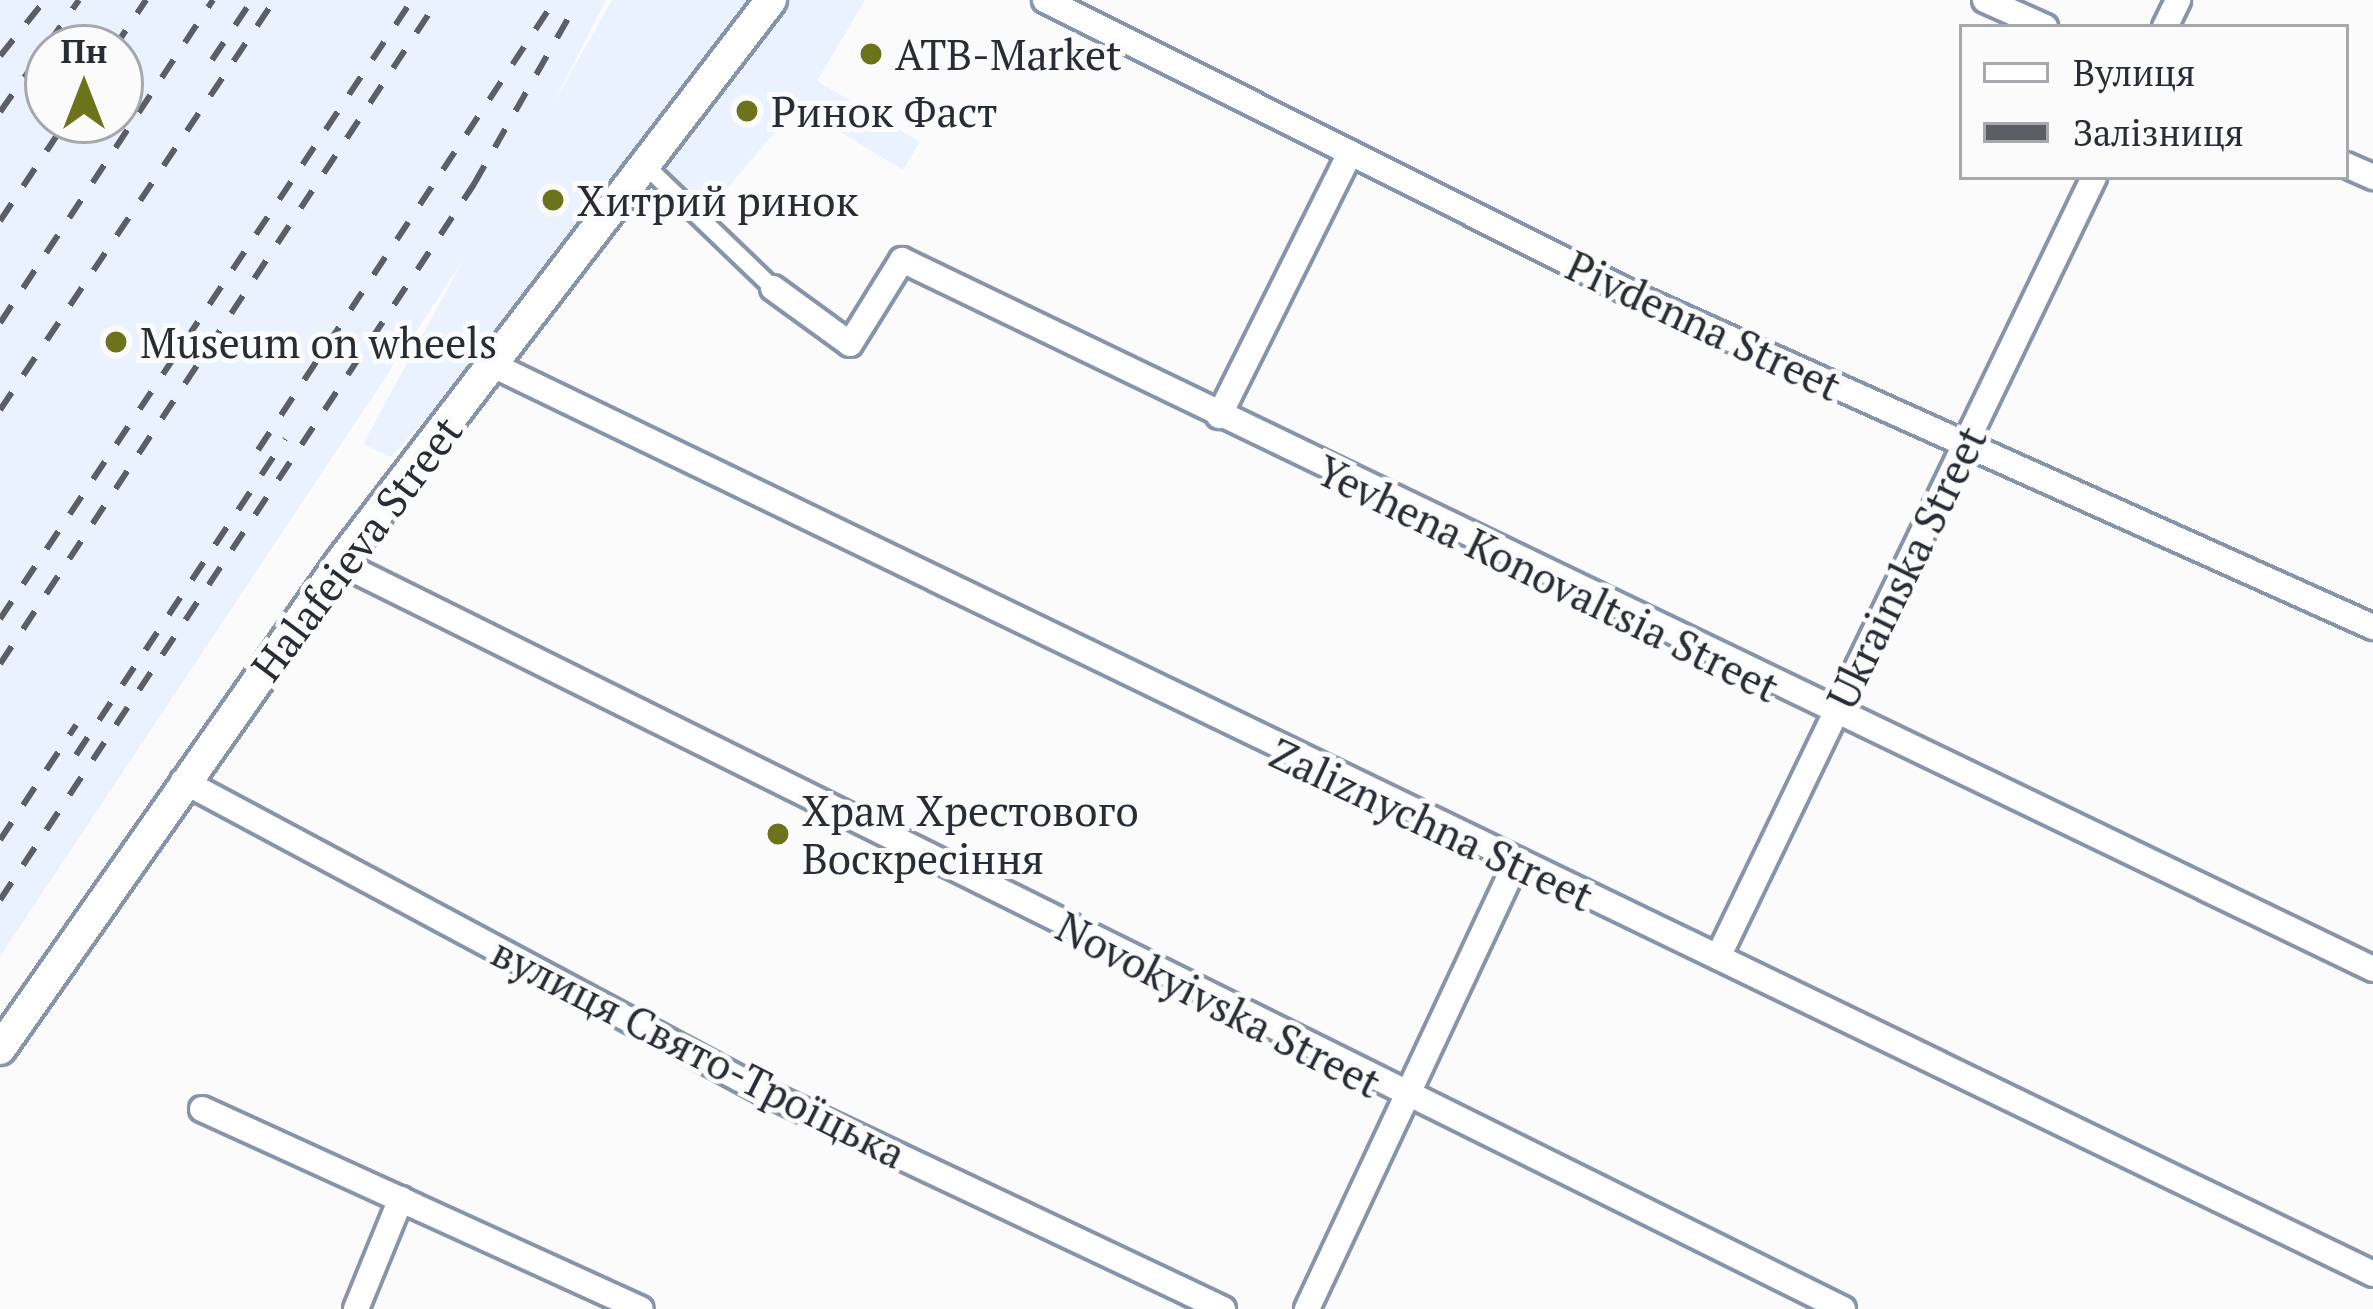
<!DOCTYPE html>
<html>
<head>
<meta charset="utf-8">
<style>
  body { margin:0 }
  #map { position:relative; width:2373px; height:1309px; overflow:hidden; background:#fbfbfb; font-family:"PT Serif",serif }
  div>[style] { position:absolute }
  .built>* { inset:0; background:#ebf2ff }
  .roads { filter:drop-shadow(3px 0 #8894aa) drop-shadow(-3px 0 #8894aa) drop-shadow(0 3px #8894aa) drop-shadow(0 -3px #8894aa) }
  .pedestrian>* { height:16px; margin:-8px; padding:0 8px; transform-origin:8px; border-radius:8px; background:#fff }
  .minor>* { height:24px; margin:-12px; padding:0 12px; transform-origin:12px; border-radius:12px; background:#fff }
  .tertiary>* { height:30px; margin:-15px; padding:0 15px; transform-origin:15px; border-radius:15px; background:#fff }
  .rail>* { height:6px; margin-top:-3px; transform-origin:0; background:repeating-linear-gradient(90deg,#5b5f65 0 21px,transparent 0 42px) }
  .dots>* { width:33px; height:33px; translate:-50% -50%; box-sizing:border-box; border:6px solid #fbfbfb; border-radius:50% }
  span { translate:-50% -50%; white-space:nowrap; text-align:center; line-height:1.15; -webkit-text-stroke:10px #fbfbfb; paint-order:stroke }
  .poi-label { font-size:42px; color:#272c35 }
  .left { translate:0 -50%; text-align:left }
  .street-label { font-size:42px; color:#272c35 }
  .legend { position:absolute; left:1959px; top:24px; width:390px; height:156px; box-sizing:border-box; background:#fbfbfb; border:3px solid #a6a8ac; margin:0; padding:15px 21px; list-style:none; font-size:36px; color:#272c35 }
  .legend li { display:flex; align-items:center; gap:24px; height:60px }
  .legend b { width:60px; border:3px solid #a6a8ac }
  .north { position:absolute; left:24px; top:24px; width:120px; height:120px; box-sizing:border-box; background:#fbfbfb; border:3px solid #a6a8ac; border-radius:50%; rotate:0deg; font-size:33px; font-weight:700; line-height:48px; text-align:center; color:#272c35 }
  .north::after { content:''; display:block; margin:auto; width:42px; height:54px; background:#6d731a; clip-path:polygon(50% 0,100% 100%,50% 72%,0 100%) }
</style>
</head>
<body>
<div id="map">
  <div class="built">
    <div style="clip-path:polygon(evenodd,0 0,606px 0,553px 104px,612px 0,760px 0,485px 352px,391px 457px,363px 444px,464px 259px,0 957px,0 0,48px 48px,120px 48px,120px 120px,48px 120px,48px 48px)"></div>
    <div style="clip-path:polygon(789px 0,865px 0,817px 81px,920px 142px,903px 170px,797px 106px,701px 219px,652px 172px)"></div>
  </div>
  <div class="roads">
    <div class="pedestrian">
      <div style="left:647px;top:167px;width:175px;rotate:43.8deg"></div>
    </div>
    <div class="minor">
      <div style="left:1045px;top:0;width:668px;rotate:26.6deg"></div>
      <div style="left:1642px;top:299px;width:801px;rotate:24.17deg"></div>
      <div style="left:1985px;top:0;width:66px;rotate:24.2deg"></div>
      <div style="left:2165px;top:27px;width:30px;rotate:-64deg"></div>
      <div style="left:2346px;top:165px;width:30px;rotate:24deg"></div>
      <div style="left:773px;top:288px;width:95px;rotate:36deg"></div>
      <div style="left:850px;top:344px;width:99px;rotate:-58.2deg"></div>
      <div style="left:902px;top:260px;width:1633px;rotate:25.73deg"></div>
      <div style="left:495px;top:366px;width:2086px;rotate:25.8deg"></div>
      <div style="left:1219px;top:416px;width:294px;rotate:-63.5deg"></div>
      <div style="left:340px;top:563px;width:1678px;rotate:26.4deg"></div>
      <div style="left:183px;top:781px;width:657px;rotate:28.16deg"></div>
      <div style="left:762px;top:1091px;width:510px;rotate:25.31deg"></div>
      <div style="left:1718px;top:957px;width:866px;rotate:-64.26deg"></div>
      <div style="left:202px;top:1109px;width:482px;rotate:24.5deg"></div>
      <div style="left:356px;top:1309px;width:119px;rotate:-67.8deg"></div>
      <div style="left:1307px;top:1309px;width:490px;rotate:-64.9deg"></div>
    </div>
    <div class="tertiary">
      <div style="left:0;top:1049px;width:593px;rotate:-55.02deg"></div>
      <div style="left:340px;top:563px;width:709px;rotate:-52.56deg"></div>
    </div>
  </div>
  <div class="rail">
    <div style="left:114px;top:48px;width:58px;rotate:-56.3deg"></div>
    <div style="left:0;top:56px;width:72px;rotate:-51.2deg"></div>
    <div style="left:212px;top:60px;width:72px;rotate:-56.3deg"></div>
    <div style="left:0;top:112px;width:137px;rotate:-54.8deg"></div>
    <div style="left:0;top:221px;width:121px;rotate:-56.4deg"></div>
    <div style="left:0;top:323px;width:387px;rotate:-56.6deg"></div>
    <div style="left:0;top:410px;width:493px;rotate:-56.2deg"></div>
    <div style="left:258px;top:450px;width:539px;rotate:-56.58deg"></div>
    <div style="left:0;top:619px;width:744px;rotate:-56.35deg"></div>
    <div style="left:0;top:664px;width:795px;rotate:-56.59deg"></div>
    <div style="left:76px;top:755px;width:379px;rotate:-56.5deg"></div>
    <div style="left:0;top:840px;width:138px;rotate:-56.5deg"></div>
    <div style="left:0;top:900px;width:859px;rotate:-56.49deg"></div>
    <div style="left:474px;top:184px;width:197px;rotate:-60.4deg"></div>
  </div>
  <div class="dots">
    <div style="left:871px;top:54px;background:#6d731a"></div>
    <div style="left:747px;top:111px;background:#6d731a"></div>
    <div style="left:553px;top:200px;background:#6d731a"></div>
    <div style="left:116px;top:342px;background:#6d731a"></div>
    <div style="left:778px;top:834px;background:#6d731a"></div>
  </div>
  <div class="poi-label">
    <span class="left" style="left:895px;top:54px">ATB-Market</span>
    <span class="left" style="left:771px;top:111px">Ринок Фаст</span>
    <span class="left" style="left:577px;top:200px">Хитрий ринок</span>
    <span class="left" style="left:140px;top:342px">Museum on wheels</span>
    <span class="left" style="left:802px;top:834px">Храм Хрестового<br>Воскресіння</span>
  </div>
  <div class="street-label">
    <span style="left:1704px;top:325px;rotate:25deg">Pivdenna Street</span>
    <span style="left:356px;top:548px;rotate:-53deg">Halafeieva Street</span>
    <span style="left:1906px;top:567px;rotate:-64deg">Ukrainska Street</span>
    <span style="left:1548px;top:578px;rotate:26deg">Yevhena Konovaltsia Street</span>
    <span style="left:1432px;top:824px;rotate:25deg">Zaliznychna Street</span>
    <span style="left:1219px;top:1004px;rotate:27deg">Novokyivska Street</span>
    <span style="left:699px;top:1052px;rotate:27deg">вулиця Свято-Троїцька</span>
  </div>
  <ul class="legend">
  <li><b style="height:15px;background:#fff"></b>Вулиця</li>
  <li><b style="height:15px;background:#5b5f65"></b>Залізниця</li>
  </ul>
  <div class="north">Пн</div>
</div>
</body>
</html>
